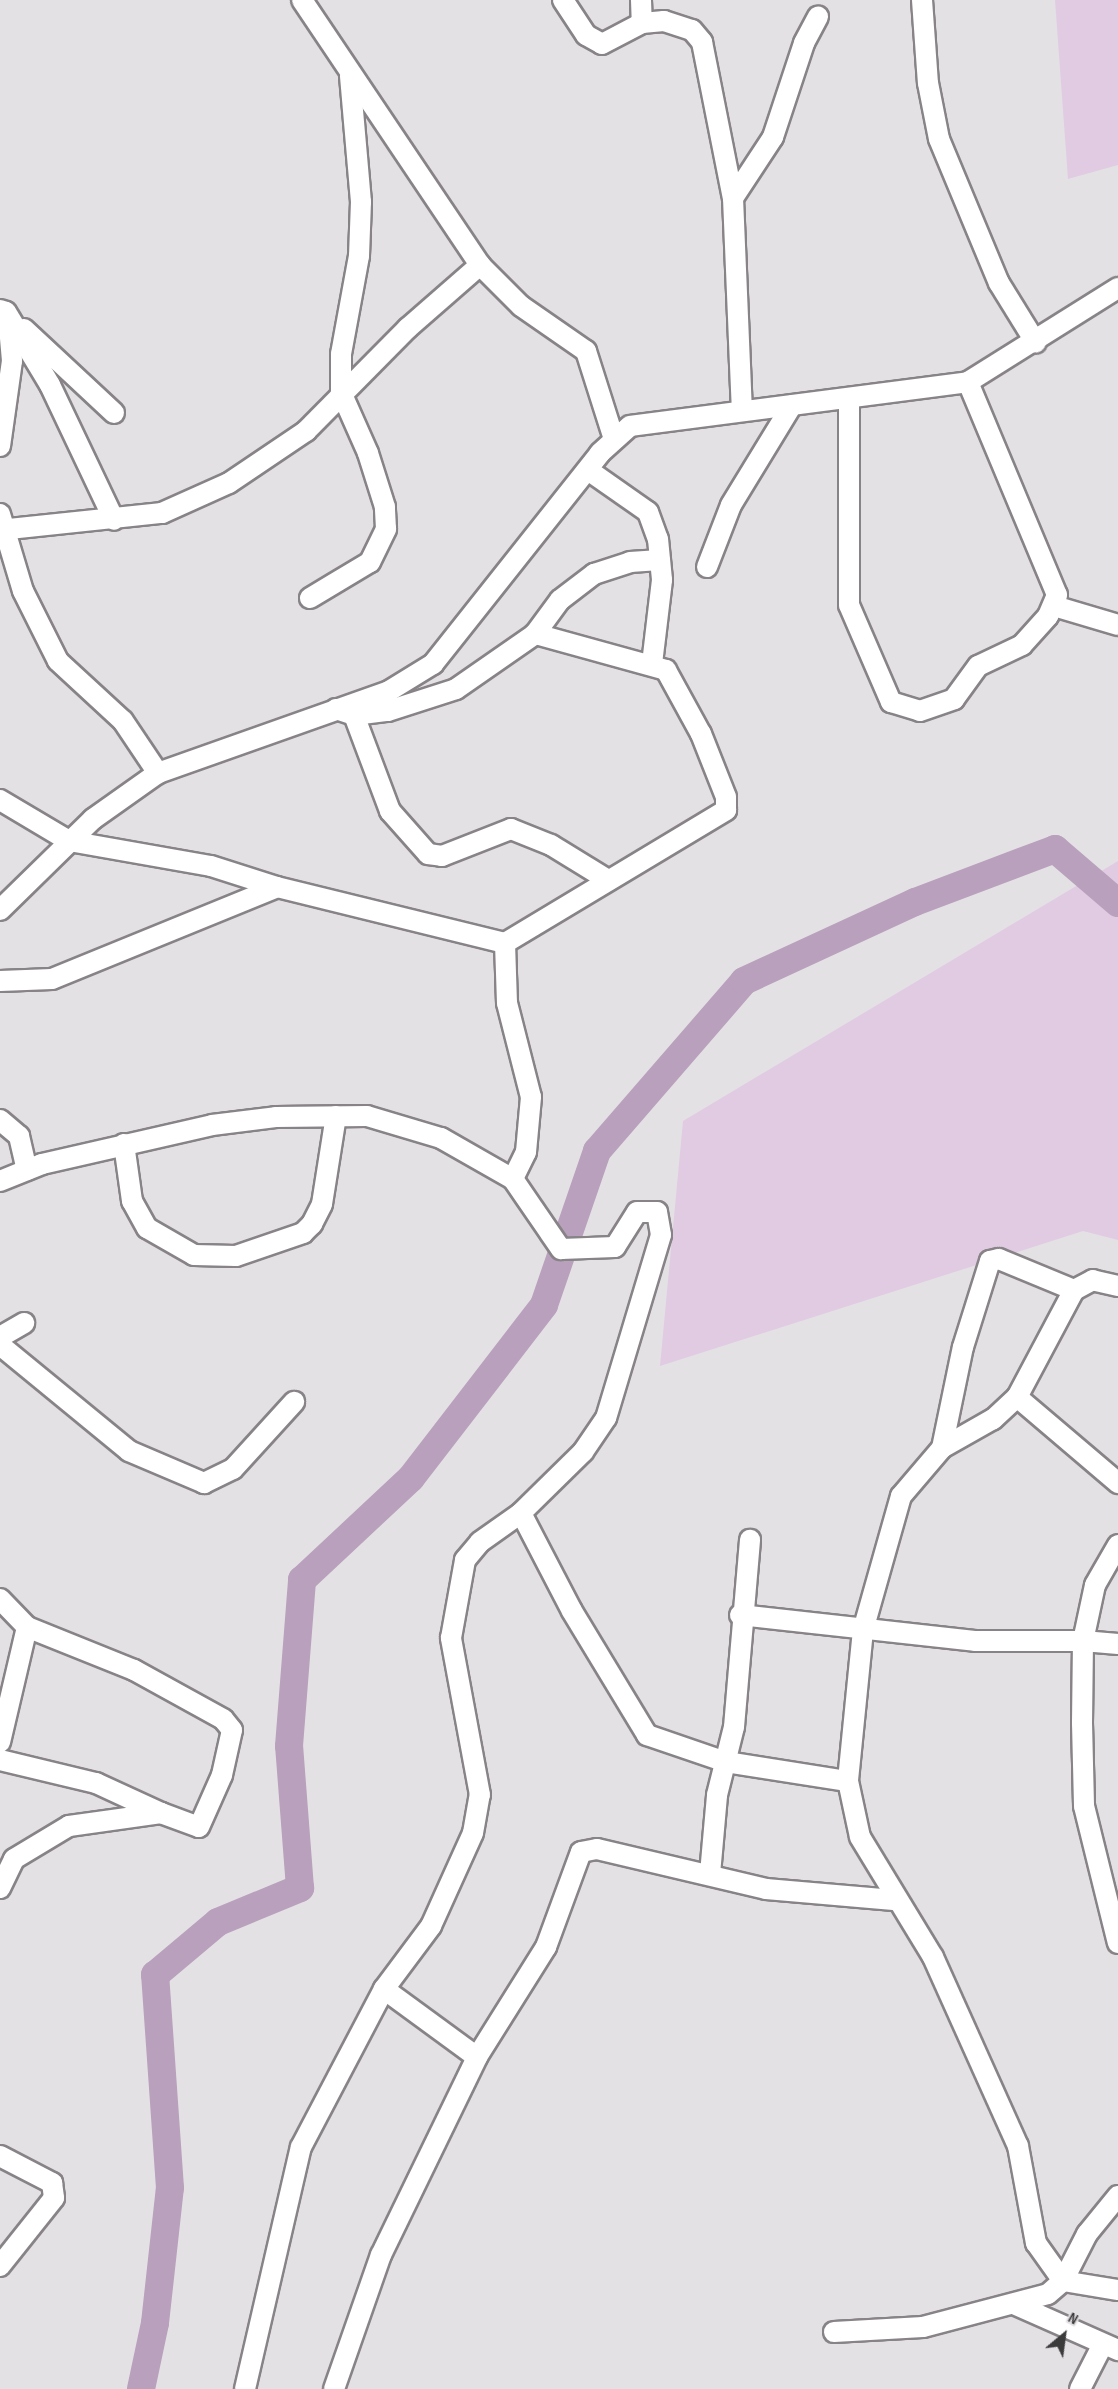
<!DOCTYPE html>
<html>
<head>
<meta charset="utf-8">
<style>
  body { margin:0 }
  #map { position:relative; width:1118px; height:2389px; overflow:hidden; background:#e4e1e5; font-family:"Sofia Sans Condensed",sans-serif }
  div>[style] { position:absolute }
  .green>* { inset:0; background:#e0cbe3 }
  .river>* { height:28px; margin:-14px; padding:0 14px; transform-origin:14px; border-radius:14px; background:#b9a0bd }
  .roads { filter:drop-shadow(2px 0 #878387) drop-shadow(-2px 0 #878387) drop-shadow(0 2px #878387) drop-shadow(0 -2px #878387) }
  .minor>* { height:20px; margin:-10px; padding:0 10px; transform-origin:10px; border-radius:10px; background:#fff }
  span { translate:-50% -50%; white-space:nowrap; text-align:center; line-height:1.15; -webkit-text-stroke:4.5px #e4e1e5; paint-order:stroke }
  .north { position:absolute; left:1034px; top:2305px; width:60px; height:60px; -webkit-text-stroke:4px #e4e1e5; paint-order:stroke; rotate:29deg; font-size:16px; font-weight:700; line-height:24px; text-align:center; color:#3c3b3c }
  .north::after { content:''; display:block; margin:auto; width:21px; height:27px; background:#3c3b3c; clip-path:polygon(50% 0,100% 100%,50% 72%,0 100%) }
</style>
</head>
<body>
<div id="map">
  <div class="green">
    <div style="clip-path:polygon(1055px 0,1118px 0,1118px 165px,1068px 179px)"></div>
    <div style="clip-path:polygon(1118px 861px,1118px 1240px,1083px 1231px,660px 1366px,683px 1121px)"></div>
  </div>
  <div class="river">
    <div style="left:141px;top:2389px;width:67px;rotate:-78deg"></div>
    <div style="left:155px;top:2323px;width:136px;rotate:-83.7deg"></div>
    <div style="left:170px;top:2188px;width:214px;rotate:-94deg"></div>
    <div style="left:155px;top:1975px;width:82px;rotate:-40.1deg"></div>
    <div style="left:218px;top:1922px;width:89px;rotate:-22.5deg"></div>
    <div style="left:300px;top:1888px;width:142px;rotate:-94.4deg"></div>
    <div style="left:289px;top:1746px;width:167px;rotate:-85.5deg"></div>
    <div style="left:302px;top:1580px;width:149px;rotate:-43.1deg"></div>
    <div style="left:411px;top:1478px;width:218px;rotate:-52.4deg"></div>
    <div style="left:544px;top:1305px;width:163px;rotate:-71deg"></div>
    <div style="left:597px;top:1151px;width:225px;rotate:-49.1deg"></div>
    <div style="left:744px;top:981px;width:188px;rotate:-24.8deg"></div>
    <div style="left:915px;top:902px;width:150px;rotate:-20.7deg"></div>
    <div style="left:1055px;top:849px;width:83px;rotate:40.6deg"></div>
  </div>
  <div class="roads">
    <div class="minor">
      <div style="left:302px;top:0;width:319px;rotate:56.1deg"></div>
      <div style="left:480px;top:265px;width:58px;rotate:45deg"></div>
      <div style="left:521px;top:306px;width:79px;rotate:34.7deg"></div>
      <div style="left:586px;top:351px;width:89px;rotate:72.4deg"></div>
      <div style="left:563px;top:0;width:42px;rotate:56.7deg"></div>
      <div style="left:586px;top:35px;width:18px;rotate:29deg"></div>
      <div style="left:602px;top:44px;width:45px;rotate:-27.7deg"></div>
      <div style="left:642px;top:23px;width:22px;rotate:-5deg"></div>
      <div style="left:664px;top:21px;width:29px;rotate:18deg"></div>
      <div style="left:692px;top:30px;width:16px;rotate:50deg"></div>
      <div style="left:702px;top:42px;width:159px;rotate:78.8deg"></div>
      <div style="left:733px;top:198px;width:213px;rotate:87.6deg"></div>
      <div style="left:641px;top:0;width:23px;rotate:88deg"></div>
      <div style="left:922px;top:0;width:83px;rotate:85.9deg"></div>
      <div style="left:928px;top:83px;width:57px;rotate:78.9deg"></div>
      <div style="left:939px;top:139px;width:156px;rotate:67.4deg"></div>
      <div style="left:999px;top:283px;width:70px;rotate:58.3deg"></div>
      <div style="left:733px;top:198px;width:73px;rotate:-56.7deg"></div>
      <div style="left:773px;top:137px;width:99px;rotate:-71.7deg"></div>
      <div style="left:804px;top:43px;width:30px;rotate:-62deg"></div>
      <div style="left:0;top:310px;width:6px;rotate:18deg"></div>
      <div style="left:6px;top:312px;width:85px;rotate:58.9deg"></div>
      <div style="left:50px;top:385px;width:149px;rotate:64.6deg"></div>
      <div style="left:24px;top:329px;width:123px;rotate:43deg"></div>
      <div style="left:849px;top:398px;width:207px;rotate:90deg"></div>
      <div style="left:849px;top:605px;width:106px;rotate:66.6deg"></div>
      <div style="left:891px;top:702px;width:30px;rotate:17deg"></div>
      <div style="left:920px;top:711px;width:36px;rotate:-19deg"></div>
      <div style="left:954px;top:699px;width:41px;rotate:-54deg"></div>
      <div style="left:978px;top:666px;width:49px;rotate:-25.5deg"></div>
      <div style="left:1022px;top:645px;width:39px;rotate:-48deg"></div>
      <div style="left:1048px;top:616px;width:23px;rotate:-67deg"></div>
      <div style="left:1057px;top:595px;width:231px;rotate:-112.7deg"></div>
      <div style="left:0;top:446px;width:86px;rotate:-82deg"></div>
      <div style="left:12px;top:361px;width:37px;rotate:-95deg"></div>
      <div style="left:588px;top:470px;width:73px;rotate:35deg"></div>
      <div style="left:648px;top:512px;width:29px;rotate:70deg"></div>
      <div style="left:658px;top:539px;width:41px;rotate:84.4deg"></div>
      <div style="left:662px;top:580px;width:85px;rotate:96.8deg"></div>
      <div style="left:0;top:514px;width:80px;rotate:73.4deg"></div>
      <div style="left:23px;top:591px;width:78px;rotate:63.4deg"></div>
      <div style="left:58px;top:661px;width:88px;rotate:42.7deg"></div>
      <div style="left:123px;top:721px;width:63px;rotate:56.1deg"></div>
      <div style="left:9px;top:529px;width:154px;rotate:-6deg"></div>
      <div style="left:162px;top:513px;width:73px;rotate:-24.1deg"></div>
      <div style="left:229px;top:483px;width:93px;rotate:-34deg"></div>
      <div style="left:306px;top:431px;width:145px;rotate:-45.3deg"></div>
      <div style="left:408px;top:328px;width:96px;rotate:-41.2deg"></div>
      <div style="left:707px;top:567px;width:66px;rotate:-68.8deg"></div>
      <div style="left:731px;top:505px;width:117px;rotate:-58.6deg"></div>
      <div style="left:310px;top:598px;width:70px;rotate:-31deg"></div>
      <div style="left:370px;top:562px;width:37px;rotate:-64deg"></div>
      <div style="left:386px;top:529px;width:22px;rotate:-93deg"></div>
      <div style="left:385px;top:507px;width:57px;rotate:-107.5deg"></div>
      <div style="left:368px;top:453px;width:67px;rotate:-113.9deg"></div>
      <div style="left:341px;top:392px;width:38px;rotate:-90deg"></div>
      <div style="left:341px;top:354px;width:100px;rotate:-79.6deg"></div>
      <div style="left:359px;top:256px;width:54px;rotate:-87.9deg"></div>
      <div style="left:361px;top:202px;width:127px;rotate:-95deg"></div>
      <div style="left:1054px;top:606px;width:67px;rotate:16.5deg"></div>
      <div style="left:336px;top:709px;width:19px;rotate:18deg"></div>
      <div style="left:354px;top:715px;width:34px;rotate:-7deg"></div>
      <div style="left:388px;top:711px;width:71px;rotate:-17.9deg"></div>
      <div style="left:456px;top:689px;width:96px;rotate:-34.8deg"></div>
      <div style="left:535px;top:634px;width:42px;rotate:-53.7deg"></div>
      <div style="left:560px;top:600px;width:43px;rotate:-37.4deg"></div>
      <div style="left:594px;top:574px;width:38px;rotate:-18deg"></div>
      <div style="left:630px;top:562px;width:30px;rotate:-4deg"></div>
      <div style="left:354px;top:715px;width:103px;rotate:69.4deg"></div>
      <div style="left:390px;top:811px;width:57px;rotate:48.5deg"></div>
      <div style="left:428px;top:854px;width:14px;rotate:8deg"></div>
      <div style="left:442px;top:856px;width:74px;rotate:-21.4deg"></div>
      <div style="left:511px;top:829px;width:43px;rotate:21.8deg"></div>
      <div style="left:551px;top:845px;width:67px;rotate:31.6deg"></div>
      <div style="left:0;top:800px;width:80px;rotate:30.7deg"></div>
      <div style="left:69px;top:841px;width:144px;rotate:10deg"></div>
      <div style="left:211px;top:866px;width:69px;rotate:17.7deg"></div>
      <div style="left:277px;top:887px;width:235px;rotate:13.8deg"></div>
      <div style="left:505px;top:943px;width:60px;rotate:88.1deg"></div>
      <div style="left:507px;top:1003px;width:97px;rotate:75.7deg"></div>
      <div style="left:531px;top:1097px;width:55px;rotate:95.2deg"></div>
      <div style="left:526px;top:1152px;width:30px;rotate:116deg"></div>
      <div style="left:0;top:910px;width:130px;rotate:-44.4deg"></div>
      <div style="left:93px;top:819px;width:80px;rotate:-35.3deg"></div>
      <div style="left:158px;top:773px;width:245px;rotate:-19.5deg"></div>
      <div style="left:389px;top:691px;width:52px;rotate:-31.5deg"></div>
      <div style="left:433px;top:664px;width:269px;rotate:-51.6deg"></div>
      <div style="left:600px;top:453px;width:40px;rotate:-42deg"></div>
      <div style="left:630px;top:426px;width:341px;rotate:-7.4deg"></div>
      <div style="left:968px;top:382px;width:177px;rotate:-32.1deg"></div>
      <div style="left:505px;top:943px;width:258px;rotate:-31deg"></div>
      <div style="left:726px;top:810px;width:13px;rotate:-90deg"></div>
      <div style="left:726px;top:797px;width:68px;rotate:-111.6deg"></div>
      <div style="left:701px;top:734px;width:73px;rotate:-118.7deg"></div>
      <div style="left:666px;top:670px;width:136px;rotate:-164.6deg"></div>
      <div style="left:0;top:981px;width:52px;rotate:-2.2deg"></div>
      <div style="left:52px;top:979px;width:243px;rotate:-22.2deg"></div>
      <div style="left:0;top:1120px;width:25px;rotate:40deg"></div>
      <div style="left:19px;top:1136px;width:35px;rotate:77deg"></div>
      <div style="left:124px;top:1144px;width:58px;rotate:82deg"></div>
      <div style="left:132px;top:1201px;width:31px;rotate:61deg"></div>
      <div style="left:147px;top:1228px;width:54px;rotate:29.9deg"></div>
      <div style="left:194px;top:1255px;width:42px;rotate:1.4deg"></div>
      <div style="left:236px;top:1256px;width:71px;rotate:-18.9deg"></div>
      <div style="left:303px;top:1233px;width:13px;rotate:-45deg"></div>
      <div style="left:312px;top:1224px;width:22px;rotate:-63deg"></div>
      <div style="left:322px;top:1204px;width:89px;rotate:-81deg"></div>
      <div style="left:0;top:1181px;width:45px;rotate:-22deg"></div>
      <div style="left:42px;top:1164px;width:174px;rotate:-12.9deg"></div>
      <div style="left:212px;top:1125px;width:64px;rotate:-7.1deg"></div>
      <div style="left:276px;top:1117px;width:91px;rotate:-0.6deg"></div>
      <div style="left:367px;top:1116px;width:77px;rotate:16.6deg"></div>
      <div style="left:441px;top:1138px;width:83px;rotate:29.7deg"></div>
      <div style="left:513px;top:1179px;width:85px;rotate:55.6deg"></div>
      <div style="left:561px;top:1249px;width:54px;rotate:-2.1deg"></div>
      <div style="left:615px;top:1247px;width:41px;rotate:-57.8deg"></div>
      <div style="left:637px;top:1212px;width:20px"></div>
      <div style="left:657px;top:1212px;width:23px;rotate:80deg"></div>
      <div style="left:661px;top:1235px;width:191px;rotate:106.7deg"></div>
      <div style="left:606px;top:1418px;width:41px;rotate:124.1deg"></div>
      <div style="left:583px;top:1452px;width:87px;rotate:135.5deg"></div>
      <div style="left:1118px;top:1286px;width:26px;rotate:-167deg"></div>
      <div style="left:1093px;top:1280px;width:21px;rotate:152deg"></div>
      <div style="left:1074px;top:1290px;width:121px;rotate:118deg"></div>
      <div style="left:1017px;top:1397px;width:33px;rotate:137deg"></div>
      <div style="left:993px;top:1419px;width:59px;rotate:150.4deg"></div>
      <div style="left:942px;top:1448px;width:63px;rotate:130.5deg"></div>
      <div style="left:901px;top:1496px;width:139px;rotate:105.8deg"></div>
      <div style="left:863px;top:1630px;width:152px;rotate:95.7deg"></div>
      <div style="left:848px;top:1781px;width:57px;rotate:77.9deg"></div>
      <div style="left:860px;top:1837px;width:140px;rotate:58.7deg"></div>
      <div style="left:933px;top:1957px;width:207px;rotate:65.8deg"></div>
      <div style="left:1018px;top:2146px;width:99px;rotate:79.5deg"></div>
      <div style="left:1036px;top:2243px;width:47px;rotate:54.6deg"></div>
      <div style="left:1063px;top:2281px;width:56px;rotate:9.3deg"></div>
      <div style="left:0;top:1337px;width:28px;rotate:-30deg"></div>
      <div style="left:0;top:1345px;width:167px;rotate:39.4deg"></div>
      <div style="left:129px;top:1451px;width:82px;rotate:23.1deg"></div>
      <div style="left:204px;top:1483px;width:32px;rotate:-26deg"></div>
      <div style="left:233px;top:1469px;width:91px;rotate:-47.7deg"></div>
      <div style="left:1017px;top:1397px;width:133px;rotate:40.4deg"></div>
      <div style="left:942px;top:1448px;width:103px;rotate:-78.3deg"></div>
      <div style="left:963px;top:1347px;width:90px;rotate:-72.6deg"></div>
      <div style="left:990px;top:1261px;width:9px;rotate:-13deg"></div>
      <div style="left:999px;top:1259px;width:81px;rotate:22.5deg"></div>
      <div style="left:0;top:1599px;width:39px;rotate:46deg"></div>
      <div style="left:27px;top:1627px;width:118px;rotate:103.2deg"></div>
      <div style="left:740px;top:1615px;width:236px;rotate:6.3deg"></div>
      <div style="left:975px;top:1641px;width:108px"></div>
      <div style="left:1083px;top:1641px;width:57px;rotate:-77.9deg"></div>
      <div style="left:1095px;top:1585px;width:46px;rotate:-60.1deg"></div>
      <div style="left:1118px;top:1644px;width:35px;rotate:-175deg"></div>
      <div style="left:1083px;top:1641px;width:82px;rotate:90.7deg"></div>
      <div style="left:1082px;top:1723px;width:83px;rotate:88.6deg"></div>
      <div style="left:1084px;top:1806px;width:141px;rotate:76.1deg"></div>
      <div style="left:0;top:1760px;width:99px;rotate:13.5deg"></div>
      <div style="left:96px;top:1783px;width:72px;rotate:24.8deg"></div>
      <div style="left:710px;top:1874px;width:79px;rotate:-84.9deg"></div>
      <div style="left:717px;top:1795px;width:70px;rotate:-76deg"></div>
      <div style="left:734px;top:1727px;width:188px;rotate:-85.1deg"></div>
      <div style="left:0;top:1888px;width:32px;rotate:-64deg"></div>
      <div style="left:14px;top:1859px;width:64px;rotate:-31deg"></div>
      <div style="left:69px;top:1826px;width:93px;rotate:-8deg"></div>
      <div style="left:161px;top:1813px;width:40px;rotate:20.2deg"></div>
      <div style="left:199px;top:1827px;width:57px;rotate:-66.1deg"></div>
      <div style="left:222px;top:1775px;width:46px;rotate:-77.5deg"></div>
      <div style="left:232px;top:1730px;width:14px;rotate:-129deg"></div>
      <div style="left:223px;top:1719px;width:102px;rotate:-151.2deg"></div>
      <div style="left:134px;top:1670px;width:115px;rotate:-158.1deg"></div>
      <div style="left:384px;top:1989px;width:115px;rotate:36.2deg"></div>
      <div style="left:0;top:2156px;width:59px;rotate:27.4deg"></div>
      <div style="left:52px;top:2183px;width:15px;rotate:82deg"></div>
      <div style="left:54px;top:2198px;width:87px;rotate:128.5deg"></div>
      <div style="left:1014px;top:2304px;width:114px;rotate:23.9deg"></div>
      <div style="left:834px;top:2332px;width:89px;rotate:-3.2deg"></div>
      <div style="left:923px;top:2327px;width:129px;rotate:-14.8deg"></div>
      <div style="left:1048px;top:2294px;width:20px;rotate:-41deg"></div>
      <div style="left:1063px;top:2281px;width:53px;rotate:-62.9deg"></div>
      <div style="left:1087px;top:2234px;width:49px;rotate:-50.8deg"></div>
      <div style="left:245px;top:2389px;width:248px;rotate:-77deg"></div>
      <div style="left:301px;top:2147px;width:178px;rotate:-62.3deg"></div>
      <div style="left:384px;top:1989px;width:79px;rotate:-53.3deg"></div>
      <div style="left:431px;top:1926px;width:102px;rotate:-65.7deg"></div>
      <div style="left:473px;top:1833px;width:39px;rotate:-80deg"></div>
      <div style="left:480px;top:1795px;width:160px;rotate:-100.5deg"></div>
      <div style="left:451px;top:1638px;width:79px;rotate:-79.8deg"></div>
      <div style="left:465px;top:1560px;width:23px;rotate:-50deg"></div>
      <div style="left:480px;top:1542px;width:50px;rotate:-35.3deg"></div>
      <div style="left:521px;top:1513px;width:110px;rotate:62.5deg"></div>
      <div style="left:572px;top:1611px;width:145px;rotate:58.8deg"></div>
      <div style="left:647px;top:1735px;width:83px;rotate:18.9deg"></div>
      <div style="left:726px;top:1762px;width:123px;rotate:8.9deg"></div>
      <div style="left:334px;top:2389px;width:142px;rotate:-70.7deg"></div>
      <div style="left:381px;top:2255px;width:220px;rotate:-64.1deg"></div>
      <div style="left:477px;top:2057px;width:130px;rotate:-57.9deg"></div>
      <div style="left:546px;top:1947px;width:101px;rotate:-69.8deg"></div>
      <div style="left:581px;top:1852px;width:16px;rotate:-11deg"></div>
      <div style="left:597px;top:1849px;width:174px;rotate:13.3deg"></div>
      <div style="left:766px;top:1889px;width:128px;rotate:4.9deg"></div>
      <div style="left:1080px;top:2389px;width:48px;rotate:-62.9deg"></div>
    </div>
  </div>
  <div class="north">N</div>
</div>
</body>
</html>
